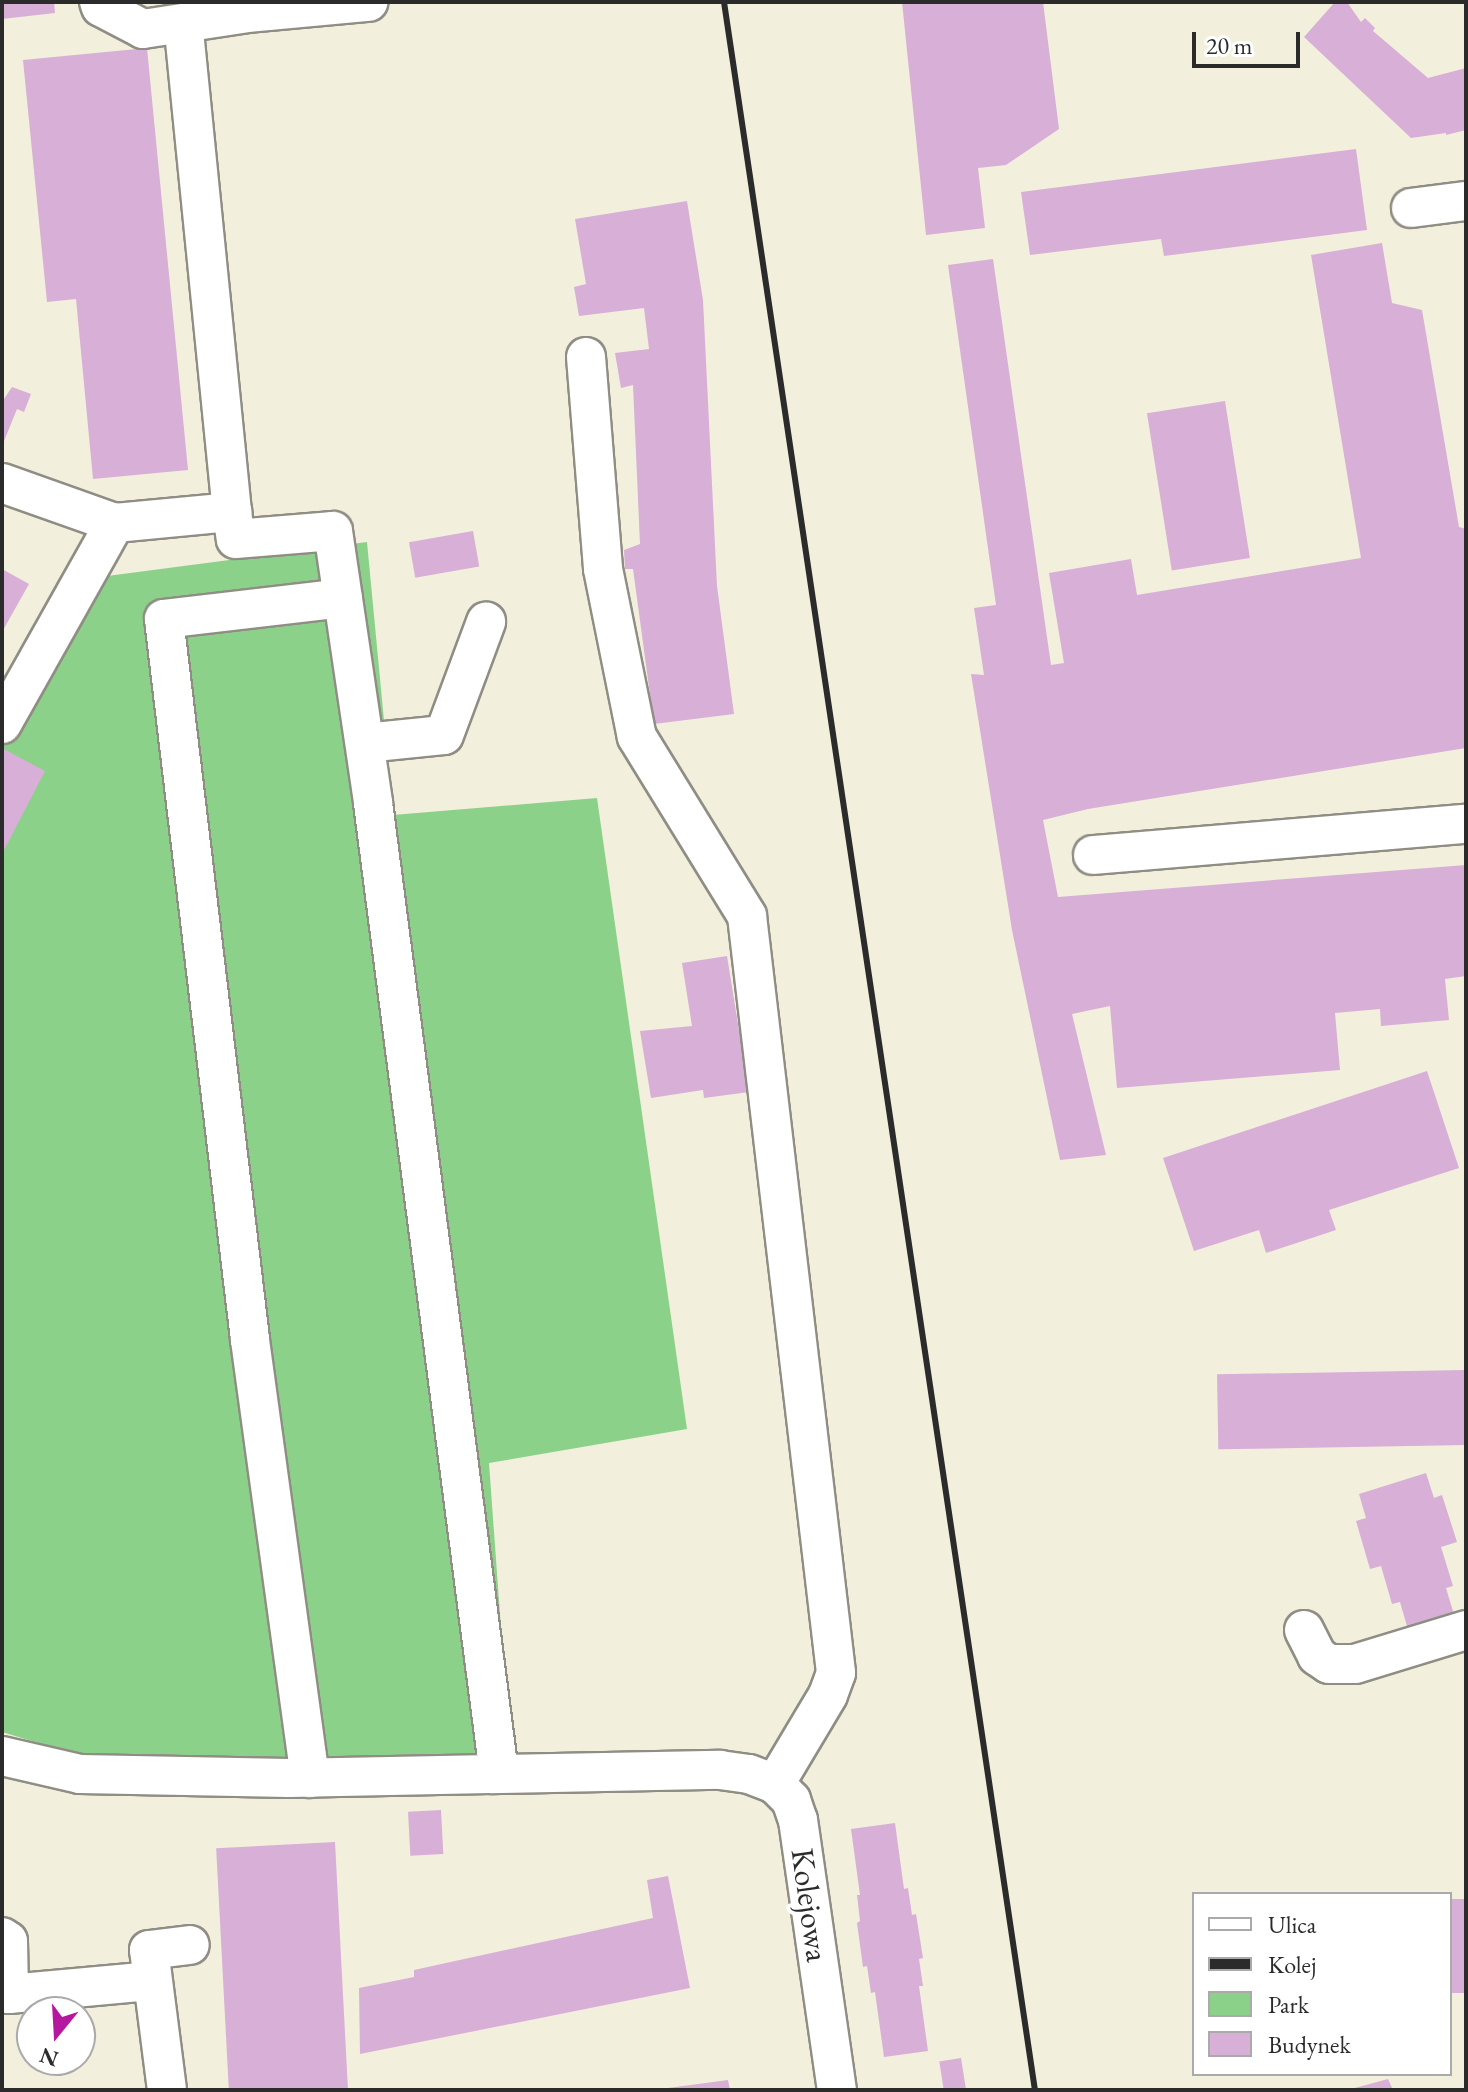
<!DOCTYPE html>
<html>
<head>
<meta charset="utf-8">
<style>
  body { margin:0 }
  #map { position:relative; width:1468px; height:2092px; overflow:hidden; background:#f3efdd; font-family:"EB Garamond",serif }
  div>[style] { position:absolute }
  .green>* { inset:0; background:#8cd18a }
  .building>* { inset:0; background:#d7afd7; transform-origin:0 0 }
  .roads { filter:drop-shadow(2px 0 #8f8d84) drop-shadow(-2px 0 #8f8d84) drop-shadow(0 2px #8f8d84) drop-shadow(0 -2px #8f8d84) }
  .minor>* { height:38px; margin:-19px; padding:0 19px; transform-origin:19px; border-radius:19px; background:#fff }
  .rail>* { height:6px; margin:-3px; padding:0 3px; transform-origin:3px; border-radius:3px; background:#2b2b2b }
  span { translate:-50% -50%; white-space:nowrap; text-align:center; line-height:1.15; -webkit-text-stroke:8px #fff; paint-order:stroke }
  .street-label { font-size:32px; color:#2b2b2b }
  .frame { position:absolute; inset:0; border:4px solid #2b2b2b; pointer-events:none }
  .legend { position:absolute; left:1192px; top:1892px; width:260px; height:184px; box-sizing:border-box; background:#fff; border:2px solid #aaa; margin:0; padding:10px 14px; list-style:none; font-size:24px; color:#2b2b2b }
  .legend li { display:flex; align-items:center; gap:16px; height:40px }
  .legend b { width:40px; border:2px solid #aaa }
  .north { position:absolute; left:16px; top:1996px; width:80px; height:80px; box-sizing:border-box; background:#fff; border:2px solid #aaa; border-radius:50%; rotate:198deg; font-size:22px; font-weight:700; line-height:32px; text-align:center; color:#2b2b2b }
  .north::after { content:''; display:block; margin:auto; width:28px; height:36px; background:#b5179e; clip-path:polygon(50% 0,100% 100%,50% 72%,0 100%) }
  .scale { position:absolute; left:1192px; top:32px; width:108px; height:36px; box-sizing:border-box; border:4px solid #2b2b2b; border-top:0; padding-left:10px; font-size:24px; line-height:28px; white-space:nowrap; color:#2b2b2b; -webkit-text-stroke:6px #fff; paint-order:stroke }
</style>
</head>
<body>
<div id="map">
  <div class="green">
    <div style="clip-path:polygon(367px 542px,393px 815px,597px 798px,687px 1429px,489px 1463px,510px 1752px,341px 1760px,98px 1761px,2px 1732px,2px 743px,92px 578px)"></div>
  </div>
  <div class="building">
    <div style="clip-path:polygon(2px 2px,54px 2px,55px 13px,2px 19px)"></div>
    <div style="clip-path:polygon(902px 2px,1043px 2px,1059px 129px,1006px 165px,978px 168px,985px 228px,926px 235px)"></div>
    <div style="clip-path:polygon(1335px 2px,1347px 2px,1361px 22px,1365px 18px,1375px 28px,1373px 31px,1428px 78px,1466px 68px,1466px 130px,1446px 135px,1446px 133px,1411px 138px,1304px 37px)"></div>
    <div style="clip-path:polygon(147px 48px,188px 470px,93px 479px,76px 299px,47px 302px,23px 60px)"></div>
    <div style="clip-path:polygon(1356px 149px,1367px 230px,1164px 256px,1161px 239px,1030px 255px,1021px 192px)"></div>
    <div style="clip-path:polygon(687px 201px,703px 300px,717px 586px,734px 714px,654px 724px,633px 569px,625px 569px,624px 550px,640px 544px,633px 385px,621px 388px,615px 353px,649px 349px,644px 308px,579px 316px,574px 287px,586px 284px,575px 219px)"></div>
    <div style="clip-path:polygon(1382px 243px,1392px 303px,1422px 310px,1459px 527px,1466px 529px,1466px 748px,1088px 809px,1043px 820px,1058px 897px,1466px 865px,1466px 976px,1445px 979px,1449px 1020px,1381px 1026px,1380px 1009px,1335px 1013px,1340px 1070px,1117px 1088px,1110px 1006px,1072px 1014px,1106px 1155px,1060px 1160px,1012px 930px,971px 674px,984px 675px,974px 608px,996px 605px,948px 265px,993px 259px,1051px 665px,1064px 663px,1049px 573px,1131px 559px,1137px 595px,1361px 558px,1311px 255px)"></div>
    <div style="clip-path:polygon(12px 387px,31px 394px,24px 412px,17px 409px,2px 446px,2px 402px)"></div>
    <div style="left:1225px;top:401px;width:159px;height:79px;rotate:81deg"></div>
    <div style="left:473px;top:531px;width:36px;height:65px;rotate:80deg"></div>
    <div style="clip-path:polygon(2px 569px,29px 584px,2px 632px)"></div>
    <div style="clip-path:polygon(2px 748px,45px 771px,2px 854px)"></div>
    <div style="clip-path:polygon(727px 956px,749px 1092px,704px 1098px,703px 1090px,651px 1098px,640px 1031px,692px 1026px,682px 963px)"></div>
    <div style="clip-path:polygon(1427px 1071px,1459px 1168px,1329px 1210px,1336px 1230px,1266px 1253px,1259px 1230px,1194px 1251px,1163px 1158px)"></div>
    <div style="left:1465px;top:1370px;width:75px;height:248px;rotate:89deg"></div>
    <div style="clip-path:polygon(1426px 1473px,1434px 1498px,1442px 1495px,1457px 1542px,1441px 1547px,1453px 1586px,1446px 1588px,1455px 1618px,1409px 1633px,1400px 1602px,1392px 1604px,1381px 1566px,1370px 1569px,1356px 1521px,1366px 1518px,1359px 1494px)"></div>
    <div style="left:441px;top:1810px;width:44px;height:33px;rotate:87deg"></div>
    <div style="clip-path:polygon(895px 1823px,904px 1889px,908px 1888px,912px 1915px,916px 1914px,923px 1958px,919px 1959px,923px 1986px,919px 1986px,928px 2051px,884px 2057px,875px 1992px,871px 1993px,867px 1966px,863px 1967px,857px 1923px,860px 1921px,857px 1895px,860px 1895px,851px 1829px)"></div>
    <div style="left:335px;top:1842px;width:248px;height:119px;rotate:87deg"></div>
    <div style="clip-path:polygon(668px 1876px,690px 1988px,360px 2054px,359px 1988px,414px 1977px,414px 1970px,653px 1918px,647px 1880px)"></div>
    <div style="left:1466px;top:1899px;width:94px;height:16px;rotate:90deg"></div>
    <div style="left:961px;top:2058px;width:32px;height:22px;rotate:81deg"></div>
    <div style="clip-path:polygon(1388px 2079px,1393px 2090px,1351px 2090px,1351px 2089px)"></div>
    <div style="clip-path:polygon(728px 2080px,730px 2090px,668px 2090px,668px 2088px)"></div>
  </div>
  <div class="roads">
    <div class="minor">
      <div style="left:99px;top:2px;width:5px;rotate:68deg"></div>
      <div style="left:101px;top:7px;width:47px;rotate:27.6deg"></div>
      <div style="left:143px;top:29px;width:105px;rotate:-8.7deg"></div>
      <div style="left:247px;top:13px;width:122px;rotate:-5.2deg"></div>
      <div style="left:1411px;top:208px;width:55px;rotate:-7.3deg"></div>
      <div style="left:586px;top:357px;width:213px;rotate:85.4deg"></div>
      <div style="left:603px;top:569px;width:171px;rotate:78.6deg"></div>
      <div style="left:637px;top:737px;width:210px;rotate:58.4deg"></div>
      <div style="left:747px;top:916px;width:762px;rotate:83.29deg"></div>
      <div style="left:836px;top:1673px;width:23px;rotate:110deg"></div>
      <div style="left:828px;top:1695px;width:104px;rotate:120.8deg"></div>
      <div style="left:2px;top:483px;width:120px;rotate:19.5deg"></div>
      <div style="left:115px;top:523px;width:118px;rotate:-5.4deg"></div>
      <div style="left:232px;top:512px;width:491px;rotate:-95.7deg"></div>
      <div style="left:232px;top:512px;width:27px;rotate:82deg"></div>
      <div style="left:236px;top:539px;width:97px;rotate:-4.7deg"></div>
      <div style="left:333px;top:531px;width:275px;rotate:81.6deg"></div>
      <div style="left:373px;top:803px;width:978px;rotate:82.6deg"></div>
      <div style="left:2px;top:724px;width:231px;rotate:-60.7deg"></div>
      <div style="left:365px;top:743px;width:79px;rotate:-5.8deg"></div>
      <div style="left:444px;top:735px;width:121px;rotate:-69.6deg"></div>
      <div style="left:1093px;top:855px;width:374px;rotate:-4.8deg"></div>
      <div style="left:1304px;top:1630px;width:29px;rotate:63deg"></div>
      <div style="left:1317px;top:1656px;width:14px;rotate:34deg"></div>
      <div style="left:1329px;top:1664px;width:26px"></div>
      <div style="left:1355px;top:1664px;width:116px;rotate:-17deg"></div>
      <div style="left:2px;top:1756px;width:80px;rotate:13deg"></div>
      <div style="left:80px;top:1774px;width:209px;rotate:1.1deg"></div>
      <div style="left:289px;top:1778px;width:431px;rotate:-1.1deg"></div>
      <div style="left:720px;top:1770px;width:29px;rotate:8deg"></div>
      <div style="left:749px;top:1774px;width:28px;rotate:21deg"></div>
      <div style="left:775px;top:1784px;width:23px;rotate:45deg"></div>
      <div style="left:791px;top:1800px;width:21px;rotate:71deg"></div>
      <div style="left:798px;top:1820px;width:273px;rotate:81.8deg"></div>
      <div style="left:310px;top:1778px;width:443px;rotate:-97.8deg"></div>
      <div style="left:250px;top:1339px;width:725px;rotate:-96.81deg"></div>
      <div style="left:164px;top:619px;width:180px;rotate:-6.7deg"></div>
      <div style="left:2px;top:1937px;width:7px;rotate:34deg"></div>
      <div style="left:8px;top:1941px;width:53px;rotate:88.9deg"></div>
      <div style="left:9px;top:1994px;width:144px;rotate:-5.2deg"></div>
      <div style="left:167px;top:2090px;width:141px;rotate:-97.3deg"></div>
      <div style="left:149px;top:1950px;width:41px;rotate:-7deg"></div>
    </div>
  </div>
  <div class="rail">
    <div style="left:724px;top:2px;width:2111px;rotate:81.53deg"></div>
  </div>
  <div class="street-label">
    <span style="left:810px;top:1905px;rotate:82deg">Kolejowa</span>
  </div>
  <div class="frame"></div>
  <ul class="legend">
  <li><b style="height:10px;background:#fff"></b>Ulica</li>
  <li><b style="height:10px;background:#2b2b2b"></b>Kolej</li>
  <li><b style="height:22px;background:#8cd18a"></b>Park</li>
  <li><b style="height:22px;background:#d7afd7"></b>Budynek</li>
  </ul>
  <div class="north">N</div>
  <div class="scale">20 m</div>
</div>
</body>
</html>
